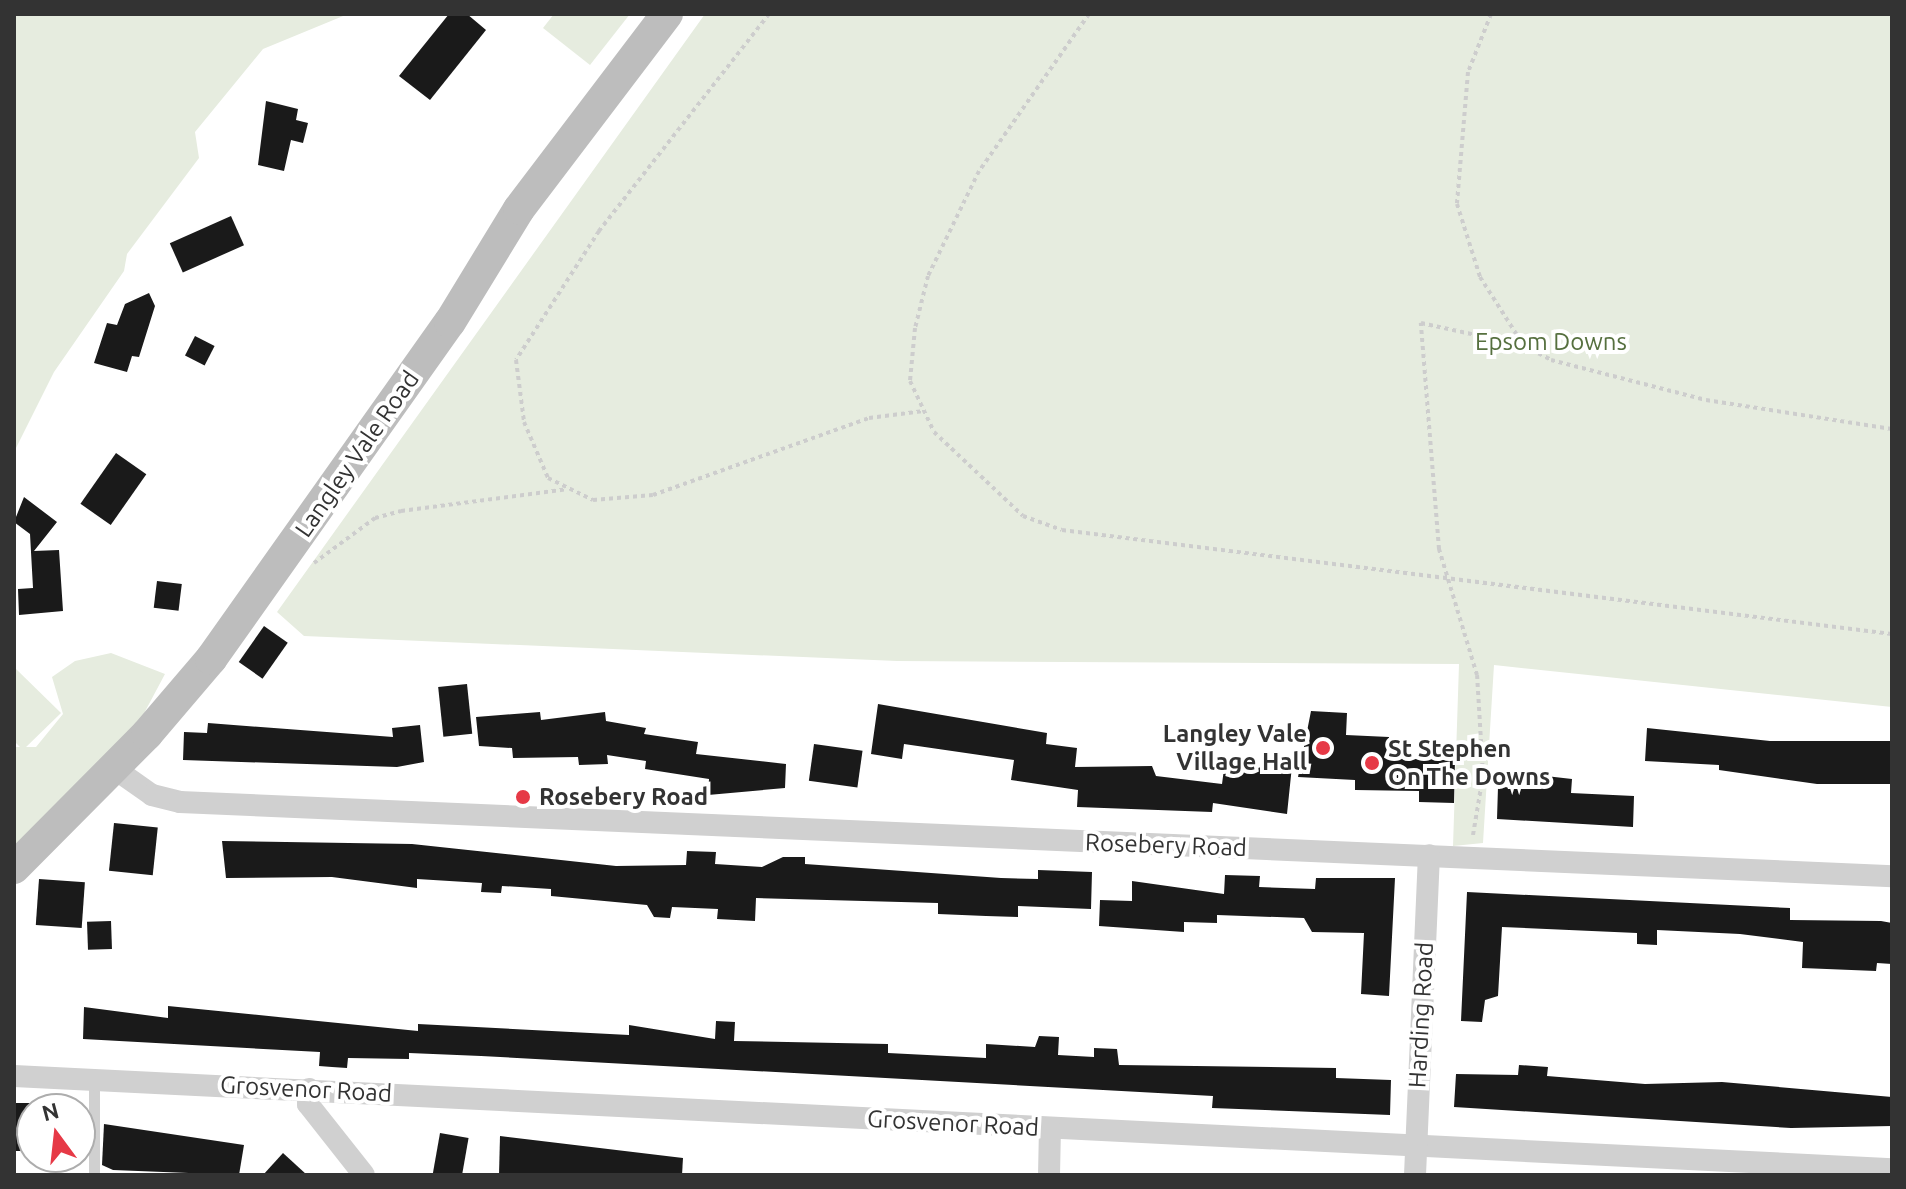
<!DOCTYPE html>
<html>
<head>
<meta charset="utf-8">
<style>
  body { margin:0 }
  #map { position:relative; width:1906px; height:1189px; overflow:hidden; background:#fff; font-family:Ubuntu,sans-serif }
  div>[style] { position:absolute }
  .green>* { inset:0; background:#e6ecdf }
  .building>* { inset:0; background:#1a1a1a; transform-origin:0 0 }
  .path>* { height:4px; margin-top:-2px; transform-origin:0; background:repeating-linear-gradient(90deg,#cdcdcd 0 4px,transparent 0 8px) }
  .lane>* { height:11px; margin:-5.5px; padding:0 5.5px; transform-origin:5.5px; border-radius:5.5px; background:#d0d0d0 }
  .street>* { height:22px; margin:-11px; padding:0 11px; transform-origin:11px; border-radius:11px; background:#d0d0d0 }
  .secondary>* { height:32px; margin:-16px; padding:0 16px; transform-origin:16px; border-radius:16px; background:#bdbdbd }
  .dots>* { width:22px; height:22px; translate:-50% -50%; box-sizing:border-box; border:4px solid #fff; border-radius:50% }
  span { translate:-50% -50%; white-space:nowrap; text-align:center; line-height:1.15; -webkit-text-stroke:8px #fff; paint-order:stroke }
  .park-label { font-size:24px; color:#56703f }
  .street-label { font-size:24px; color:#333 }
  .poi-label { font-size:24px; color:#333; font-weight:700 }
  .right { translate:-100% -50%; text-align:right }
  .left { translate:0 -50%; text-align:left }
  .frame { position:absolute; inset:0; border:16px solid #333; pointer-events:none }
  .north { position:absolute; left:16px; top:1093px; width:80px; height:80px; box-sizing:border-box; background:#fff; border:2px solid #adadad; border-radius:50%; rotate:345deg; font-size:22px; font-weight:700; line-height:32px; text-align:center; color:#333 }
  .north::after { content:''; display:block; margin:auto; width:28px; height:36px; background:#e63946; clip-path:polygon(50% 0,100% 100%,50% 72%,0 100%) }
</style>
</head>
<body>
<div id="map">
  <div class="green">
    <div style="clip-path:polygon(14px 14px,348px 14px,263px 49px,195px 132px,199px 158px,127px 254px,124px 271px,54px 372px,14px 452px)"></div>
    <div style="clip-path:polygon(554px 14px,630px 14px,590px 65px,543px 28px)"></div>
    <div style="clip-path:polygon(705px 14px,1892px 14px,1892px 707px,1494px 665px,1483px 843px,1453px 846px,1459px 664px,897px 661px,304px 636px,277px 612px)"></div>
    <div style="clip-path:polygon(111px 653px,165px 674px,141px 719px,14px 847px,14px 747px,36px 747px,63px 714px,52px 677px,75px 661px)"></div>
    <div style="clip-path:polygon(14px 667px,61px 713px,23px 750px,14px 741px)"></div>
  </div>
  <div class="building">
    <div style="clip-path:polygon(449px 14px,467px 14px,486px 30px,430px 100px,399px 76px)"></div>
    <div style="clip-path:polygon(266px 101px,298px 109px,296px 120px,308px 123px,303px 143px,291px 140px,284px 171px,258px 165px)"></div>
    <div style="left:231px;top:216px;width:32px;height:67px;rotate:66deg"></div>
    <div style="clip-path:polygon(149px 293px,155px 306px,139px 357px,132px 356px,127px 372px,94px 363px,107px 323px,117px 325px,125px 304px)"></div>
    <div style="left:195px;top:336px;width:22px;height:22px;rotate:27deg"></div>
    <div style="left:116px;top:453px;width:37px;height:62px;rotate:35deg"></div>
    <div style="clip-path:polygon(24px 497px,57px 522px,34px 551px,59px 550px,63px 611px,19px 615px,18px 589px,33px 588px,30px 534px,14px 522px)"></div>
    <div style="left:157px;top:581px;width:25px;height:27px;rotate:7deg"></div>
    <div style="left:264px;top:626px;width:29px;height:44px;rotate:35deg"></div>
    <div style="left:467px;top:684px;width:50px;height:29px;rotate:84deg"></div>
    <div style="clip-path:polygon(878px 704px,1047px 733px,1046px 744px,1077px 748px,1075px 767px,1152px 766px,1156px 776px,1222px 784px,1224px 769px,1292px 766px,1287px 814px,1213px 803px,1212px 812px,1077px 807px,1078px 790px,1011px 780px,1014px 760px,904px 744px,902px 759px,871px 754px)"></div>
    <div style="clip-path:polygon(1311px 711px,1347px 713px,1346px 735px,1389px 737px,1389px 758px,1455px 760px,1454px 803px,1419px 802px,1419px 791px,1355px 790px,1355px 780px,1298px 777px)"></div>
    <div style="clip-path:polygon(540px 712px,541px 720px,605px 712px,606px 721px,646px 728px,644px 734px,698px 742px,696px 754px,786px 764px,785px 788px,708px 795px,709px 779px,645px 769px,646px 761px,607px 755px,608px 764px,579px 765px,578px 757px,513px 758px,512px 748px,479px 746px,476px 717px)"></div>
    <div style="clip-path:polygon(208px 723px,393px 737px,392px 728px,420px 725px,424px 762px,397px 767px,183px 760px,184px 732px,207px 733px)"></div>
    <div style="clip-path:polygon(1647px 728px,1770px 741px,1892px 741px,1892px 784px,1817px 784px,1719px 770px,1719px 765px,1645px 761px)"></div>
    <div style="left:814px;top:744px;width:49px;height:37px;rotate:8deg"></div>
    <div style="clip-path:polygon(1537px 775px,1572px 779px,1571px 793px,1634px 796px,1633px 827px,1497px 819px,1498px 787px,1535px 788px)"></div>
    <div style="left:114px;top:823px;width:44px;height:48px;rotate:6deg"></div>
    <div style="clip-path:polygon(222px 841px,412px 844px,616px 866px,686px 865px,687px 851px,716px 852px,715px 864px,762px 867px,783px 857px,805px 857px,805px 864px,1001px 878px,1038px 879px,1038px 870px,1092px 872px,1091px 909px,1018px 906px,1018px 917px,986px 916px,938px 914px,938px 903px,756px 898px,755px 921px,717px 919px,718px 909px,672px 907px,670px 918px,654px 917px,647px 905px,551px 896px,551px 889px,502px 886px,501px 893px,481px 892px,482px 883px,417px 879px,417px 888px,332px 877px,226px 878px)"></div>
    <div style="clip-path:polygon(1225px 875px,1260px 876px,1259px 887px,1315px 889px,1316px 878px,1395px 878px,1389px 996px,1361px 994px,1364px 933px,1312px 932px,1304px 918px,1217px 915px,1217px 923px,1184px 922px,1184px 932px,1099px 926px,1100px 900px,1132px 901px,1132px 881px,1224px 894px)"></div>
    <div style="left:39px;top:879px;width:46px;height:46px;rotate:4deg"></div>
    <div style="clip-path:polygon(1467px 892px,1790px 908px,1790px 920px,1881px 921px,1892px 923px,1892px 964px,1877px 963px,1876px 971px,1802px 968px,1803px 942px,1740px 934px,1657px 930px,1657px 945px,1637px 944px,1637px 933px,1502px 927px,1498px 996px,1485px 1000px,1482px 1022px,1461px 1021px)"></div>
    <div style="left:111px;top:921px;width:28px;height:24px;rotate:88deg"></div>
    <div style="clip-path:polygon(168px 1006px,418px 1031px,418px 1024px,629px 1035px,629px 1025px,715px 1039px,716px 1021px,735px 1022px,734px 1041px,888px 1044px,888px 1053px,986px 1058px,986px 1044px,1035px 1047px,1039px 1036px,1059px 1037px,1058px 1055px,1094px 1057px,1094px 1048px,1117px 1049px,1119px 1065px,1336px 1068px,1336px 1078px,1391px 1080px,1390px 1115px,1212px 1108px,1213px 1096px,481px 1056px,409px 1053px,409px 1059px,348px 1058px,347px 1068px,332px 1067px,319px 1066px,320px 1052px,83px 1039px,84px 1007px,168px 1018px)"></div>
    <div style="clip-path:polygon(1519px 1065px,1548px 1067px,1547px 1076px,1645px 1084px,1722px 1082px,1892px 1097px,1892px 1126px,1791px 1128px,1454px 1107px,1456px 1074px,1518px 1075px)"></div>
    <div style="left:32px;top:1103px;width:48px;height:18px;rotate:90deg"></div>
    <div style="clip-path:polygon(104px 1124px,244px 1145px,239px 1175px,113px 1170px,102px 1165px)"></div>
    <div style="left:440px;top:1133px;width:29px;height:43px;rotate:10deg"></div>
    <div style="clip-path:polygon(500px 1136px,683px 1158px,682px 1175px,499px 1175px)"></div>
    <div style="clip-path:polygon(283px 1153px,307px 1175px,263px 1175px)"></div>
  </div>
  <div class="path">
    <div style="left:769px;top:14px;width:276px;rotate:128.1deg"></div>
    <div style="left:599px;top:231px;width:153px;rotate:122.8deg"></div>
    <div style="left:516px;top:360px;width:63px;rotate:82.6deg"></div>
    <div style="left:524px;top:422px;width:61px;rotate:66.8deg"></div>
    <div style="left:548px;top:478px;width:50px;rotate:26.1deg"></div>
    <div style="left:593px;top:500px;width:60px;rotate:-4.8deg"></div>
    <div style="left:653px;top:495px;width:229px;rotate:-19.6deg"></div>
    <div style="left:869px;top:418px;width:55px;rotate:-7.3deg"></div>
    <div style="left:1089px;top:14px;width:192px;rotate:125deg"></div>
    <div style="left:979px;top:171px;width:117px;rotate:115.9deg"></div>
    <div style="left:928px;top:276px;width:54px;rotate:104deg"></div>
    <div style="left:915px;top:328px;width:53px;rotate:95.4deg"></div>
    <div style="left:910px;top:381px;width:56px;rotate:64.8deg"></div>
    <div style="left:934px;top:432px;width:122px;rotate:43.3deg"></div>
    <div style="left:1023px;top:516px;width:41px;rotate:19.7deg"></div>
    <div style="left:1062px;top:530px;width:836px;rotate:7.14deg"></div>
    <div style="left:1491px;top:14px;width:62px;rotate:111.6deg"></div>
    <div style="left:1468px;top:72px;width:132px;rotate:94.8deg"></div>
    <div style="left:1457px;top:204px;width:77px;rotate:72.5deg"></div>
    <div style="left:1480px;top:277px;width:82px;rotate:57.5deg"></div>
    <div style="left:1524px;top:346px;width:30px;rotate:27deg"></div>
    <div style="left:1551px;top:360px;width:160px;rotate:14.5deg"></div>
    <div style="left:1706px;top:400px;width:188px;rotate:8.9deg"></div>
    <div style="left:314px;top:563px;width:76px;rotate:-36.4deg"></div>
    <div style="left:375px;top:518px;width:27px;rotate:-15deg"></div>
    <div style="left:401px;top:511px;width:167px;rotate:-7.5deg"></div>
    <div style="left:1473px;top:835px;width:61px;rotate:-80.5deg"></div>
    <div style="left:1483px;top:775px;width:100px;rotate:-93.4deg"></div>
    <div style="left:1477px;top:675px;width:132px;rotate:-106.8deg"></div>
    <div style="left:1439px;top:549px;width:227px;rotate:-94.6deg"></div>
    <div style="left:1421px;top:323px;width:103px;rotate:12.3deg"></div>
  </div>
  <div class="lane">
    <div style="left:94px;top:1079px;width:96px;rotate:90deg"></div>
  </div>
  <div class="street">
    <div style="left:115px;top:769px;width:45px;rotate:35.1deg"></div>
    <div style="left:152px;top:795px;width:29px;rotate:14deg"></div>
    <div style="left:180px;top:802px;width:1714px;rotate:2.48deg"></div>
    <div style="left:14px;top:1076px;width:1880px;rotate:2.84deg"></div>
    <div style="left:309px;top:1089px;width:15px;rotate:94deg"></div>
    <div style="left:308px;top:1104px;width:90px;rotate:51.7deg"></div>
    <div style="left:1049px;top:1175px;width:47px;rotate:-88.8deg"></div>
    <div style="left:1415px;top:1175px;width:320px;rotate:-87.5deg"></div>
  </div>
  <div class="secondary">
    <div style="left:14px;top:868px;width:189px;rotate:-45.2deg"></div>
    <div style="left:147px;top:734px;width:99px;rotate:-49.5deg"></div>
    <div style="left:211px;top:659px;width:413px;rotate:-54.7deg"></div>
    <div style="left:450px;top:322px;width:132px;rotate:-58.6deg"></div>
    <div style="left:519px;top:209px;width:245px;rotate:-52.8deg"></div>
  </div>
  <div class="dots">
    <div style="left:1323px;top:748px;background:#e63946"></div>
    <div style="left:1372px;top:763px;background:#e63946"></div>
    <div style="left:523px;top:797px;background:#e63946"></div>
  </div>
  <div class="park-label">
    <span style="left:1551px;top:342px">Epsom Downs</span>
  </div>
  <div class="street-label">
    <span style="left:357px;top:454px;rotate:-55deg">Langley Vale Road</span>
    <span style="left:1166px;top:845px;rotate:2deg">Rosebery Road</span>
    <span style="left:1421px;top:1015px;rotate:-87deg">Harding Road</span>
    <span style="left:306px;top:1089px;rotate:3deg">Grosvenor Road</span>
    <span style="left:953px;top:1123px;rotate:3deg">Grosvenor Road</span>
  </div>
  <div class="poi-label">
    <span class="right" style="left:1307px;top:748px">Langley Vale<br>Village Hall</span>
    <span class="left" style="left:1388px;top:763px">St Stephen<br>On The Downs</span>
    <span class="left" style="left:539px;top:797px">Rosebery Road</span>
  </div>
  <div class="frame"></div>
  <div class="north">N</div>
</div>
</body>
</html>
